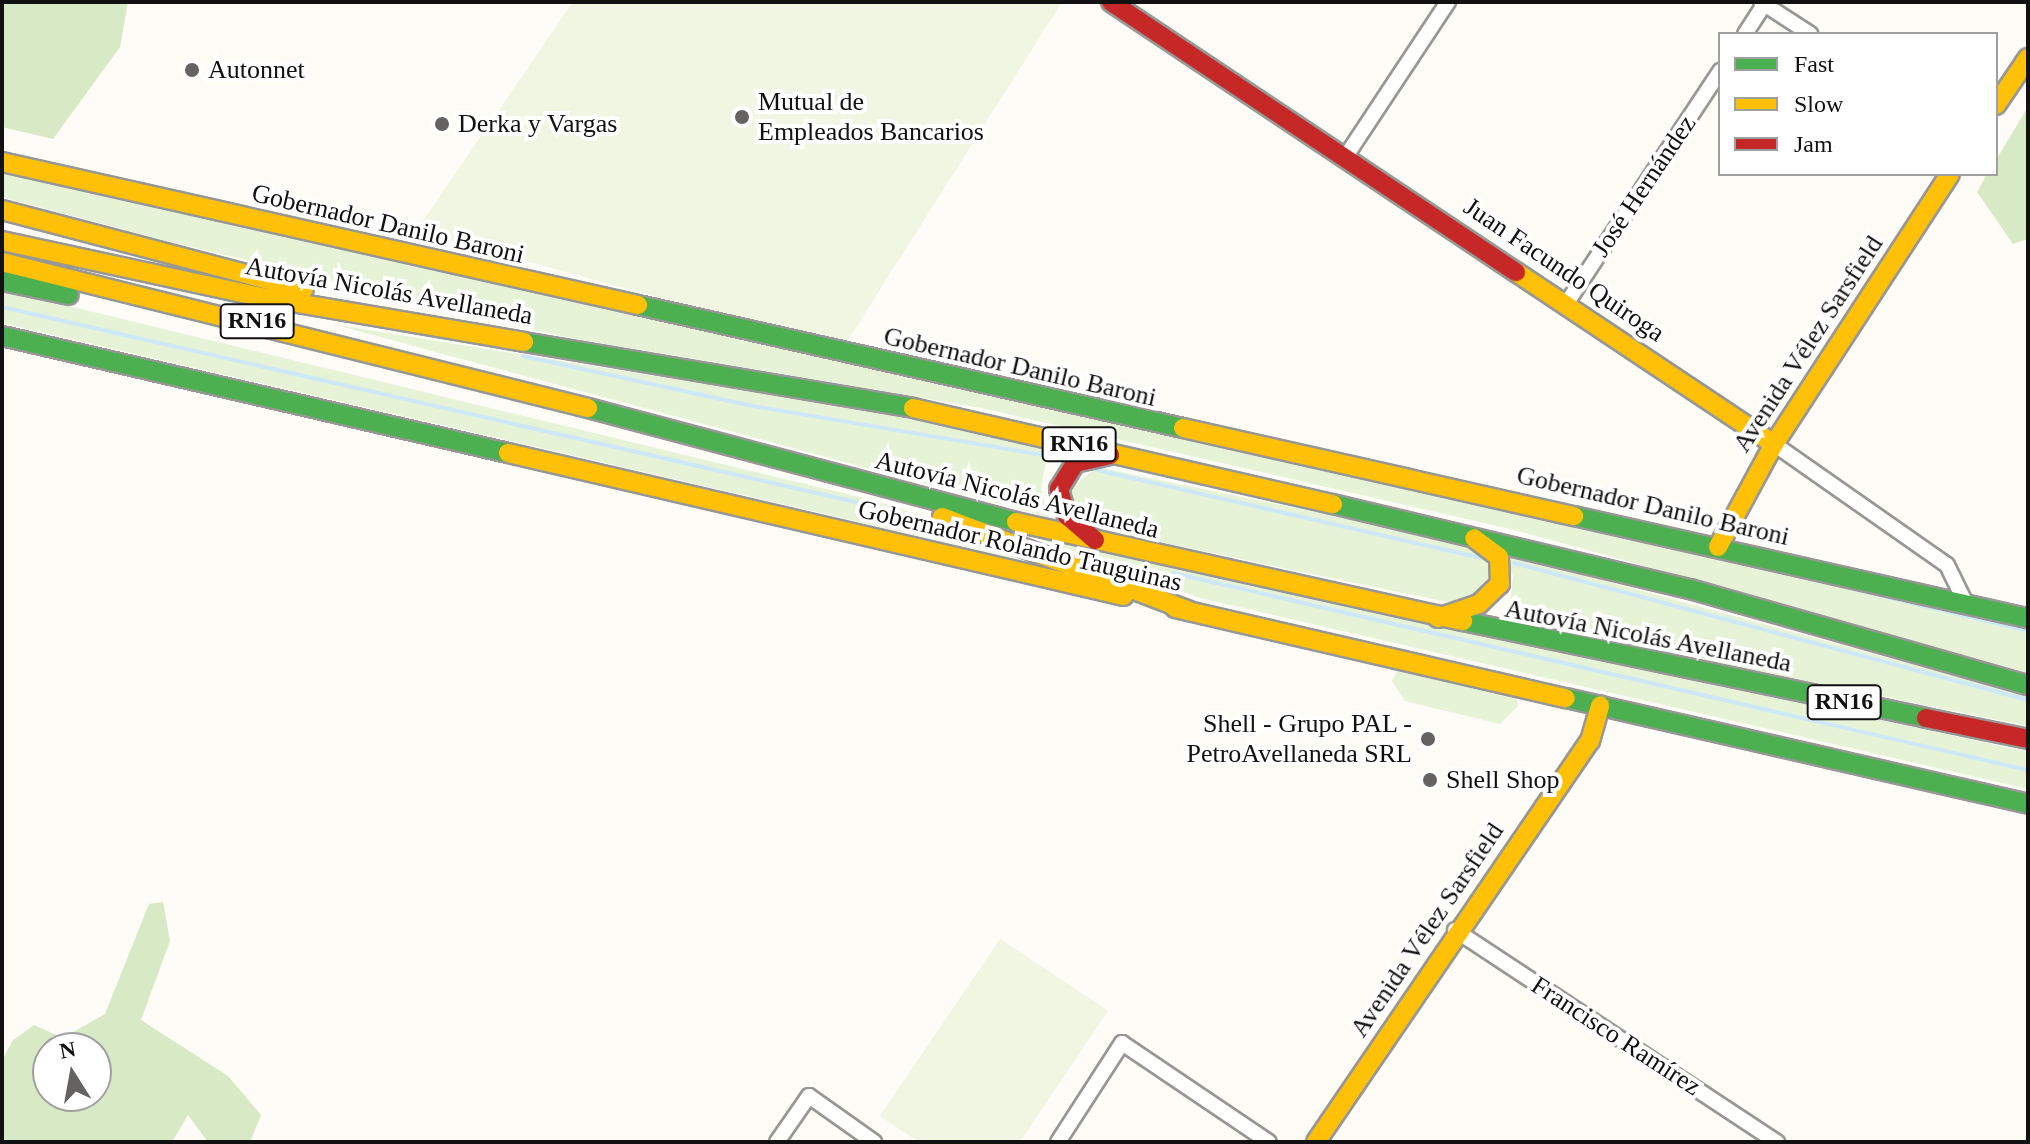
<!DOCTYPE html>
<html>
<head>
<meta charset="utf-8">
<style>
  body { margin:0 }
  #map { position:relative; width:2030px; height:1144px; overflow:hidden; background:#fdfcf7; font-family:Georgia,serif }
  div>[style] { position:absolute }
  .green>* { inset:0; background:#e7f3d7 }
  .forest>* { inset:0; background:#d8eac5 }
  .pitch>* { inset:0; background:#f0f6e1 }
  .stream>* { height:4px; margin:-2px; padding:0 2px; transform-origin:2px; border-radius:2px; background:#cde8f7 }
  .roads { filter:drop-shadow(2px 0 #979795) drop-shadow(-2px 0 #979795) drop-shadow(0 2px #979795) drop-shadow(0 -2px #979795) }
  .street>* { height:14px; margin:-7px; padding:0 7px; transform-origin:7px; border-radius:7px; background:#fffffe }
  .fast>* { height:18px; margin:-9px; padding:0 9px; transform-origin:9px; border-radius:9px; background:#4caf50 }
  .slow>* { height:18px; margin:-9px; padding:0 9px; transform-origin:9px; border-radius:9px; background:#ffc107 }
  .jam>* { height:18px; margin:-9px; padding:0 9px; transform-origin:9px; border-radius:9px; background:#c62828 }
  .dots>* { width:22px; height:22px; translate:-50% -50%; box-sizing:border-box; border:4px solid #fff; border-radius:50% }
  span { translate:-50% -50%; white-space:nowrap; text-align:center; line-height:1.15; -webkit-text-stroke:8px #fff; paint-order:stroke }
  .shield-label span { padding:2px 6px; background:#fff; border:2px solid; border-radius:6px; -webkit-text-stroke-width:0 }
  .shield-label { font-size:24px; color:#111; font-weight:700 }
  .poi-label { font-size:26px; color:#111 }
  .left { translate:0 -50%; text-align:left }
  .right { translate:-100% -50%; text-align:right }
  .street-label { font-size:26px; color:#111 }
  .frame { position:absolute; inset:0; border:4px solid #111; pointer-events:none }
  .legend { position:absolute; left:1718px; top:32px; width:280px; height:144px; box-sizing:border-box; background:#fff; border:2px solid #a0a0a0; margin:0; padding:10px 14px; list-style:none; font-size:24px; color:#111 }
  .legend li { display:flex; align-items:center; gap:16px; height:40px }
  .legend b { width:40px; border:2px solid #a0a0a0 }
  .north { position:absolute; left:32px; top:1032px; width:80px; height:80px; box-sizing:border-box; background:#fff; border:2px solid #a0a0a0; border-radius:50%; rotate:349deg; font-size:22px; font-weight:700; line-height:32px; text-align:center; color:#111 }
  .north::after { content:''; display:block; margin:auto; width:28px; height:36px; background:#646362; clip-path:polygon(50% 0,100% 100%,50% 72%,0 100%) }
</style>
</head>
<body>
<div id="map">
  <div class="green">
    <div style="clip-path:polygon(2px 170px,2028px 630px,2028px 673px,1519px 531px,981px 408px,565px 337px,147px 236px,2px 197px)"></div>
    <div style="clip-path:polygon(2px 290px,876px 501px,1136px 586px,2px 323px)"></div>
    <div style="clip-path:polygon(332px 324px,922px 419px,1048px 450px,1041px 488px,1049px 517px)"></div>
    <div style="clip-path:polygon(1097px 467px,1464px 543px,1484px 554px,1492px 577px,1461px 605px,1087px 527px,1067px 491px)"></div>
    <div style="clip-path:polygon(1029px 535px,2028px 752px,2028px 789px,1200px 598px)"></div>
    <div style="clip-path:polygon(1503px 553px,2028px 696px,2028px 726px,1508px 620px,1513px 576px)"></div>
    <div style="clip-path:polygon(1398px 669px,1516px 695px,1518px 706px,1500px 724px,1405px 701px,1392px 681px)"></div>
  </div>
  <div class="forest">
    <div style="clip-path:polygon(2px 2px,128px 2px,120px 47px,53px 139px,2px 127px)"></div>
    <div style="clip-path:polygon(2028px 107px,2028px 239px,2013px 244px,1977px 192px,1987px 174px,1996px 174px,1996px 160px)"></div>
    <div style="clip-path:polygon(evenodd,163px 902px,170px 941px,141px 1020px,228px 1076px,261px 1115px,250px 1142px,208px 1142px,188px 1115px,172px 1142px,2px 1142px,2px 1060px,13px 1040px,34px 1025px,63px 1038px,105px 1014px,149px 904px,163px 902px,48px 1048px,96px 1048px,96px 1096px,48px 1096px,48px 1048px)"></div>
  </div>
  <div class="pitch">
    <div style="clip-path:polygon(573px 2px,1062px 2px,843px 348px,416px 231px)"></div>
    <div style="clip-path:polygon(1000px 939px,1108px 1011px,1020px 1142px,919px 1142px,880px 1116px)"></div>
  </div>
  <div class="stream">
    <div style="left:2px;top:307px;width:907px;rotate:12.87deg"></div>
    <div style="left:886px;top:509px;width:27px;rotate:27deg"></div>
    <div style="left:523px;top:356px;width:229px;rotate:12.3deg"></div>
    <div style="left:747px;top:405px;width:299px;rotate:9.6deg"></div>
    <div style="left:1097px;top:470px;width:394px;rotate:12.9deg"></div>
    <div style="left:1514px;top:563px;width:532px;rotate:14.92deg"></div>
    <div style="left:1173px;top:573px;width:877px;rotate:12.98deg"></div>
    <div style="left:1841px;top:586px;width:192px;rotate:13.5deg"></div>
  </div>
  <div class="roads">
    <div class="street">
      <div style="left:1761px;top:2px;width:59px;rotate:33.1deg"></div>
      <div style="left:1745px;top:34px;width:38px;rotate:-57deg"></div>
      <div style="left:1346px;top:156px;width:185px;rotate:-56.5deg"></div>
      <div style="left:1568px;top:301px;width:276px;rotate:-56.5deg"></div>
      <div style="left:1774px;top:444px;width:211px;rotate:35deg"></div>
      <div style="left:1947px;top:565px;width:43px;rotate:64deg"></div>
      <div style="left:1455px;top:930px;width:386px;rotate:33.4deg"></div>
      <div style="left:777px;top:1142px;width:56px;rotate:-55.2deg"></div>
      <div style="left:809px;top:1096px;width:80px;rotate:35.3deg"></div>
      <div style="left:1058px;top:1142px;width:118px;rotate:-57.1deg"></div>
      <div style="left:1122px;top:1043px;width:177px;rotate:34deg"></div>
    </div>
    <div class="fast">
      <div style="left:2px;top:281px;width:68px;rotate:11.8deg"></div>
      <div style="left:638px;top:305px;width:559px;rotate:12.72deg"></div>
      <div style="left:2px;top:336px;width:519px;rotate:13.02deg"></div>
      <div style="left:524px;top:342px;width:395px;rotate:9.6deg"></div>
      <div style="left:588px;top:408px;width:443px;rotate:14.9deg"></div>
      <div style="left:1333px;top:504px;width:367px;rotate:13.4deg"></div>
      <div style="left:1690px;top:589px;width:351px;rotate:15.9deg"></div>
      <div style="left:1574px;top:516px;width:465px;rotate:12.7deg"></div>
      <div style="left:1463px;top:621px;width:473px;rotate:11.8deg"></div>
      <div style="left:1566px;top:698px;width:474px;rotate:12.9deg"></div>
    </div>
    <div class="slow">
      <div style="left:1996px;top:105px;width:57px;rotate:-55.8deg"></div>
      <div style="left:2px;top:162px;width:652px;rotate:12.67deg"></div>
      <div style="left:2px;top:210px;width:312px;rotate:14.7deg"></div>
      <div style="left:2px;top:241px;width:260px;rotate:12.2deg"></div>
      <div style="left:256px;top:296px;width:272px;rotate:9.7deg"></div>
      <div style="left:2px;top:262px;width:604px;rotate:13.99deg"></div>
      <div style="left:1516px;top:272px;width:310px;rotate:33.7deg"></div>
      <div style="left:913px;top:408px;width:431px;rotate:12.9deg"></div>
      <div style="left:1183px;top:428px;width:401px;rotate:12.7deg"></div>
      <div style="left:508px;top:453px;width:632px;rotate:13.07deg"></div>
      <div style="left:942px;top:517px;width:264px;rotate:20.8deg"></div>
      <div style="left:1016px;top:522px;width:458px;rotate:12.5deg"></div>
      <div style="left:1718px;top:547px;width:117px;rotate:-61.5deg"></div>
      <div style="left:1774px;top:444px;width:322px;rotate:-56.9deg"></div>
      <div style="left:1175px;top:608px;width:401px;rotate:13deg"></div>
      <div style="left:1438px;top:618px;width:43px;rotate:-18.9deg"></div>
      <div style="left:1479px;top:604px;width:29px;rotate:-44deg"></div>
      <div style="left:1500px;top:584px;width:27px;rotate:-92deg"></div>
      <div style="left:1499px;top:557px;width:31px;rotate:-143deg"></div>
      <div style="left:1316px;top:1142px;width:486px;rotate:-55.7deg"></div>
      <div style="left:1590px;top:741px;width:37px;rotate:-74deg"></div>
    </div>
    <div class="jam">
      <div style="left:1111px;top:2px;width:487px;rotate:33.7deg"></div>
      <div style="left:1095px;top:540px;width:37px;rotate:-139deg"></div>
      <div style="left:1067px;top:516px;width:28px;rotate:-107deg"></div>
      <div style="left:1059px;top:489px;width:31px;rotate:-58deg"></div>
      <div style="left:1075px;top:463px;width:36px;rotate:-13deg"></div>
      <div style="left:1926px;top:718px;width:104px;rotate:11.6deg"></div>
    </div>
  </div>
  <div class="dots">
    <div style="left:192px;top:70px;background:#646362"></div>
    <div style="left:742px;top:117px;background:#646362"></div>
    <div style="left:442px;top:124px;background:#646362"></div>
    <div style="left:1428px;top:739px;background:#646362"></div>
    <div style="left:1430px;top:780px;background:#646362"></div>
  </div>
  <div class="shield-label">
    <span style="left:257px;top:321px">RN16</span>
    <span style="left:1079px;top:444px">RN16</span>
    <span style="left:1844px;top:702px">RN16</span>
  </div>
  <div class="poi-label">
    <span class="left" style="left:208px;top:70px">Autonnet</span>
    <span class="left" style="left:758px;top:117px">Mutual de<br>Empleados Bancarios</span>
    <span class="left" style="left:458px;top:124px">Derka y Vargas</span>
    <span class="right" style="left:1412px;top:739px">Shell - Grupo PAL -<br>PetroAvellaneda SRL</span>
    <span class="left" style="left:1446px;top:780px">Shell Shop</span>
  </div>
  <div class="street-label">
    <span style="left:1644px;top:186px;rotate:-56deg">José Hernández</span>
    <span style="left:388px;top:224px;rotate:13deg">Gobernador Danilo Baroni</span>
    <span style="left:1564px;top:270px;rotate:34deg">Juan Facundo Quiroga</span>
    <span style="left:389px;top:291px;rotate:10deg">Autovía Nicolás Avellaneda</span>
    <span style="left:1808px;top:344px;rotate:-57deg">Avenida Vélez Sarsfield</span>
    <span style="left:1020px;top:367px;rotate:13deg">Gobernador Danilo Baroni</span>
    <span style="left:1017px;top:495px;rotate:14deg">Autovía Nicolás Avellaneda</span>
    <span style="left:1653px;top:506px;rotate:13deg">Gobernador Danilo Baroni</span>
    <span style="left:1020px;top:546px;rotate:13deg">Gobernador Rolando Tauguinas</span>
    <span style="left:1648px;top:636px;rotate:11deg">Autovía Nicolás Avellaneda</span>
    <span style="left:1427px;top:930px;rotate:-56deg">Avenida Vélez Sarsfield</span>
    <span style="left:1616px;top:1036px;rotate:33deg">Francisco Ramírez</span>
  </div>
  <div class="frame"></div>
  <ul class="legend">
  <li><b style="height:10px;background:#4caf50"></b>Fast</li>
  <li><b style="height:10px;background:#ffc107"></b>Slow</li>
  <li><b style="height:10px;background:#c62828"></b>Jam</li>
  </ul>
  <div class="north">N</div>
</div>
</body>
</html>
